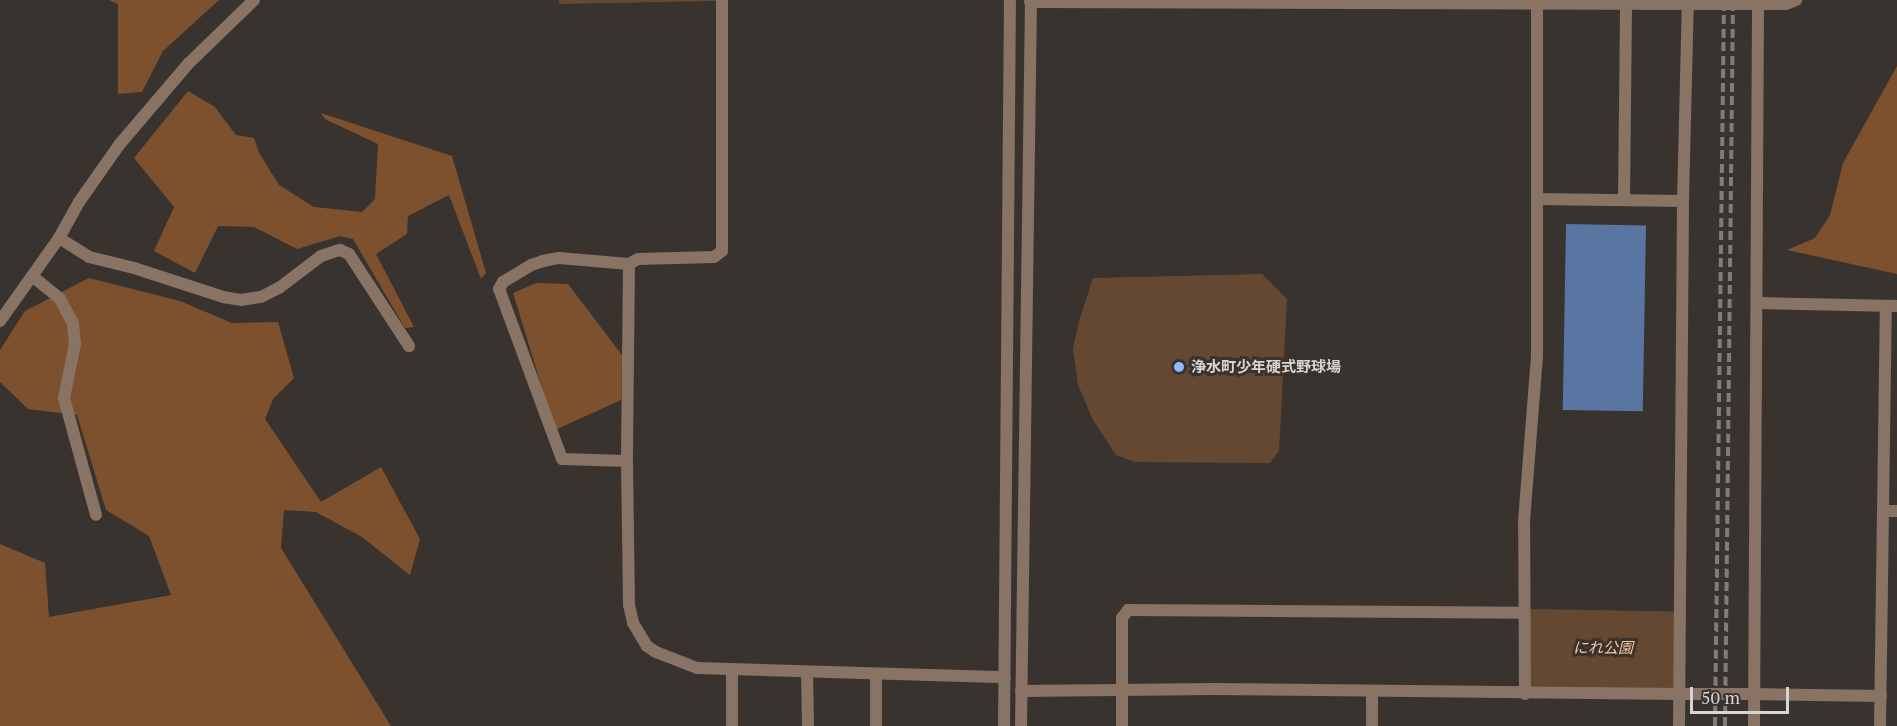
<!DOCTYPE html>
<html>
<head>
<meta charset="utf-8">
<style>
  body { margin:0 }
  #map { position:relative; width:1897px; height:726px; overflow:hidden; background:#38332f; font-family:"PT Serif","Noto Sans JP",serif }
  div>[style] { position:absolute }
  .green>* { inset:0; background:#654832; transform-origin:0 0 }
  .forest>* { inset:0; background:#7d512e }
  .water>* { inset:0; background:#5975a2; transform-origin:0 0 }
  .minor>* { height:12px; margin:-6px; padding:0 6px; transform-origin:6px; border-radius:6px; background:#887364 }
  .tertiary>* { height:12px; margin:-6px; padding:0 6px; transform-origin:6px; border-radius:6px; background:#887364 }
  .rail>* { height:4px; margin-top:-2px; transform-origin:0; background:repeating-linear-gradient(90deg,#817c79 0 9px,transparent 0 13.5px) }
  .minor-bridge>* { height:12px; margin:-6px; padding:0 6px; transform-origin:6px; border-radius:6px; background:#887364 }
  .dots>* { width:16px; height:16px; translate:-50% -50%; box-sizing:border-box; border:3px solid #38332f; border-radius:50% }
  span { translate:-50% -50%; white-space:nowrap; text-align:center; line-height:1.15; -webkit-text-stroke:6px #38332f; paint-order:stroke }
  .poi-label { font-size:15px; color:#d8d4d2; font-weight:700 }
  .left { translate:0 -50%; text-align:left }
  .park-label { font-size:15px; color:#ffc59b; font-style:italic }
  .scale { position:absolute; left:1690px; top:687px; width:99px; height:27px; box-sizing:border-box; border:3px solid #d8d4d2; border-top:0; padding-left:8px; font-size:18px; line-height:21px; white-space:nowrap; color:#d8d4d2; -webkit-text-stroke:4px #38332f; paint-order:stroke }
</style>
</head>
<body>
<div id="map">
  <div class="green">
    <div style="clip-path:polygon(559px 0,716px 0,716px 1px,559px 4px)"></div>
    <div style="clip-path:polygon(1262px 274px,1287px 299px,1279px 451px,1270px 463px,1135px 462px,1116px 455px,1093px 420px,1078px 385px,1073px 349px,1079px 321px,1093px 278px)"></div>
    <div style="left:1530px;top:609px;width:147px;height:77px;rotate:1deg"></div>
  </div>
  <div class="forest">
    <div style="clip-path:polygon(109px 0,219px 0,163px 51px,142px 92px,118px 94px,118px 4px)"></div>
    <div style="clip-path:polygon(1897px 66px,1897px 274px,1787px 250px,1815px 238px,1830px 215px,1843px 163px)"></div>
    <div style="clip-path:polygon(188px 91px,215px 107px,236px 135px,254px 138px,259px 153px,279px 185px,314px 207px,362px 212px,375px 199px,378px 144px,325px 119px,321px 113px,452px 156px,486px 273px,481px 279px,449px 195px,408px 216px,407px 234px,376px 254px,414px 327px,405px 328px,353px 239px,340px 236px,297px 249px,254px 227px,218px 226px,195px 273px,154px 251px,174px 207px,134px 158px)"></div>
    <div style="clip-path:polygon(89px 278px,180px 301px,232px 323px,278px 322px,294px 378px,273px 399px,265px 419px,321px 502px,381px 467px,420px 539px,410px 575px,362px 537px,316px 512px,284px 510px,281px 548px,391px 726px,0 726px,0 544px,45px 563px,49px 617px,171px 595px,149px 536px,106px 510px,77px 415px,28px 409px,0 382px,0 350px,25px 311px)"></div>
    <div style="clip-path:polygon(536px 283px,568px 284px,622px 355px,621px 400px,555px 430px,513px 293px)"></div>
  </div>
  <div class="water">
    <div style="left:1566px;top:224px;width:80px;height:186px;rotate:1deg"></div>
  </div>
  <div class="minor">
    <div style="left:722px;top:0;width:251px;rotate:90deg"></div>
    <div style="left:722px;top:251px;width:10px;rotate:143deg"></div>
    <div style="left:714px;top:257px;width:76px;rotate:178.5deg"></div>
    <div style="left:638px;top:259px;width:10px;rotate:151deg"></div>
    <div style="left:629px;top:264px;width:197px;rotate:90.6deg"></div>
    <div style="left:627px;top:461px;width:144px;rotate:89.2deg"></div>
    <div style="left:629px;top:605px;width:18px;rotate:77deg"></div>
    <div style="left:633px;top:623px;width:27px;rotate:59deg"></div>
    <div style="left:647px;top:646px;width:11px;rotate:34deg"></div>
    <div style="left:656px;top:652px;width:44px;rotate:21.3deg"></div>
    <div style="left:697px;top:668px;width:308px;rotate:1.7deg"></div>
    <div style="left:1030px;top:2px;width:657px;rotate:0.17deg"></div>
    <div style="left:1758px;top:4px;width:28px"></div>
    <div style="left:1786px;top:4px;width:11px;rotate:-22deg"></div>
    <div style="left:1537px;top:199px;width:146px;rotate:0.8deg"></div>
    <div style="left:1624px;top:200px;width:194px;rotate:-89.4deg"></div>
    <div style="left:59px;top:238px;width:36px;rotate:32deg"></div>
    <div style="left:89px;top:257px;width:46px;rotate:13.7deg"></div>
    <div style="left:134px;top:268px;width:94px;rotate:18deg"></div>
    <div style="left:223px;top:297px;width:18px;rotate:9deg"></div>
    <div style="left:241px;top:300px;width:20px;rotate:-9deg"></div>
    <div style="left:261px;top:297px;width:20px;rotate:-27deg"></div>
    <div style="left:279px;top:288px;width:53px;rotate:-37.3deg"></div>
    <div style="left:321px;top:256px;width:20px;rotate:-18deg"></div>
    <div style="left:340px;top:250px;width:10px;rotate:24deg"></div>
    <div style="left:349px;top:254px;width:110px;rotate:56.9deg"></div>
    <div style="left:32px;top:276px;width:36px;rotate:39deg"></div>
    <div style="left:60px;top:299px;width:27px;rotate:62deg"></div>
    <div style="left:73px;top:323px;width:21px;rotate:85deg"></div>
    <div style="left:75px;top:344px;width:55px;rotate:101.5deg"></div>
    <div style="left:64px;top:398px;width:121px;rotate:74.7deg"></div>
    <div style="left:1757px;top:303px;width:140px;rotate:1.2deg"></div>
    <div style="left:627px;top:461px;width:65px;rotate:-178.2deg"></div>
    <div style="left:562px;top:459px;width:181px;rotate:-110.3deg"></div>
    <div style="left:499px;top:289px;width:8px;rotate:-60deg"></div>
    <div style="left:503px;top:282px;width:33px;rotate:-31deg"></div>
    <div style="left:531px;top:265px;width:13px;rotate:-18deg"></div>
    <div style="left:543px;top:261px;width:16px;rotate:-11deg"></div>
    <div style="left:559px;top:258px;width:70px;rotate:4.9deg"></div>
    <div style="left:1884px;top:511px;width:13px"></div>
    <div style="left:732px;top:669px;width:57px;rotate:90deg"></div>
    <div style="left:807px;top:673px;width:53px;rotate:88.9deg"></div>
    <div style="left:1021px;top:691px;width:192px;rotate:-0.6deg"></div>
    <div style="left:1213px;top:689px;width:467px;rotate:0.6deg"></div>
    <div style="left:1525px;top:694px;width:173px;rotate:-90.3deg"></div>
    <div style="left:1524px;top:521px;width:166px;rotate:-85.5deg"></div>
    <div style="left:1537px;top:356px;width:356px;rotate:-90deg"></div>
    <div style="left:1754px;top:694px;width:127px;rotate:0.9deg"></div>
    <div style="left:876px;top:726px;width:52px;rotate:-90deg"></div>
    <div style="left:1122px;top:726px;width:108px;rotate:-90deg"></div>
    <div style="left:1122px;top:618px;width:10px;rotate:-53deg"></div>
    <div style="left:1128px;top:610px;width:396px;rotate:0.4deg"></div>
    <div style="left:1372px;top:726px;width:35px;rotate:-90deg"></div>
    <div style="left:1679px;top:726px;width:525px;rotate:-89.56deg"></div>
    <div style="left:1683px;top:201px;width:201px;rotate:-88.6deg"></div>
    <div style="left:1754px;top:726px;width:726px;rotate:-89.68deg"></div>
  </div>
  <div class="tertiary">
    <div style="left:0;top:321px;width:102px;rotate:-54.6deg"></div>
    <div style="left:59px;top:238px;width:41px;rotate:-60.9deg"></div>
    <div style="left:79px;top:202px;width:70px;rotate:-54.9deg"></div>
    <div style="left:119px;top:145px;width:106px;rotate:-49.6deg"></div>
    <div style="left:188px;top:64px;width:92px;rotate:-44.1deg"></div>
    <div style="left:1004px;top:726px;width:726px;rotate:-89.53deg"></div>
    <div style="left:1021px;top:726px;width:726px;rotate:-89.21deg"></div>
    <div style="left:1880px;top:726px;width:420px;rotate:-89.2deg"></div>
  </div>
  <div class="rail">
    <div style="left:1715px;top:726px;width:726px;rotate:-89.29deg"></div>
    <div style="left:1725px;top:726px;width:726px;rotate:-89.37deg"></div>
  </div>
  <div class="minor-bridge">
    <div style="left:1687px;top:4px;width:71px"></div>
    <div style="left:1680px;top:694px;width:74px"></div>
  </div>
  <div class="dots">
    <div style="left:1179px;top:367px;background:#8fb8fd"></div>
  </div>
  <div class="poi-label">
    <span class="left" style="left:1191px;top:367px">浄水町少年硬式野球場</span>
  </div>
  <div class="park-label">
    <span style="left:1603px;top:648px">にれ公園</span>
  </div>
  <div class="scale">50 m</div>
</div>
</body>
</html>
